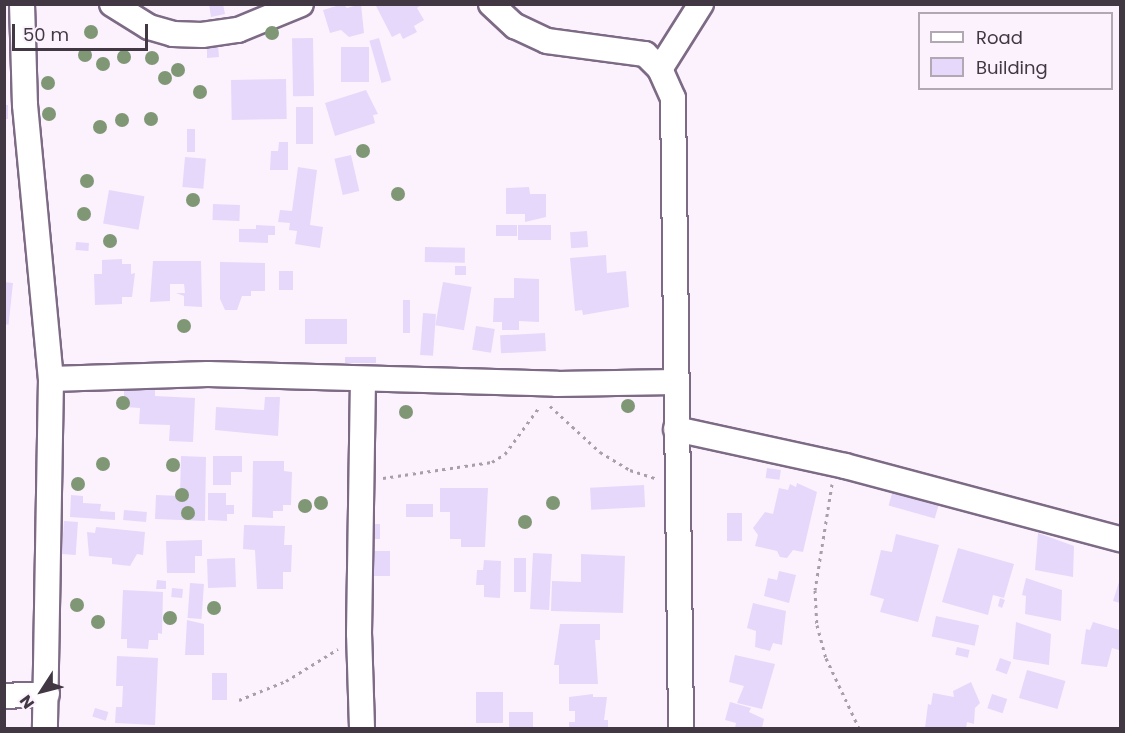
<!DOCTYPE html>
<html>
<head>
<meta charset="utf-8">
<style>
  body { margin:0 }
  #map { position:relative; width:1125px; height:733px; overflow:hidden; background:#fbf2fe; font-family:Poppins,sans-serif }
  div>[style] { position:absolute }
  .building>* { inset:0; background:#e6d8fa; transform-origin:0 0 }
  .path>* { height:3px; margin-top:-1.5px; transform-origin:0; background:repeating-linear-gradient(90deg,#a89fab 0 3px,transparent 0 7.5px) }
  .roads { filter:drop-shadow(2px 0 #7d6a85) drop-shadow(-2px 0 #7d6a85) drop-shadow(0 2px #7d6a85) drop-shadow(0 -2px #7d6a85) }
  .minor>* { height:24px; margin:-12px; padding:0 12px; transform-origin:12px; border-radius:12px; background:#fff }
  .trees>* { width:14px; height:14px; margin:-7px; border-radius:50%; background:#809775 }
  span { translate:-50% -50%; white-space:nowrap; text-align:center; line-height:1.15; -webkit-text-stroke:6px #fbf2fe; paint-order:stroke }
  .frame { position:absolute; inset:0; border:6px solid #413844; pointer-events:none }
  .legend { position:absolute; left:918px; top:12px; width:195px; height:78px; box-sizing:border-box; background:#fbf2fe; border:2px solid #b1a8b4; margin:0; padding:8px 10px; list-style:none; font-size:18px; color:#413844 }
  .legend li { display:flex; align-items:center; gap:12px; height:30px }
  .legend b { width:30px; border:2px solid #b1a8b4 }
  .north { position:absolute; left:12px; top:661px; width:60px; height:60px; -webkit-text-stroke:4px #fbf2fe; paint-order:stroke; rotate:234deg; font-size:16px; font-weight:700; line-height:24px; text-align:center; color:#413844 }
  .north::after { content:''; display:block; margin:auto; width:21px; height:27px; background:#413844; clip-path:polygon(50% 0,100% 100%,50% 72%,0 100%) }
  .scale { position:absolute; left:12px; top:24px; width:136px; height:27px; box-sizing:border-box; border:3px solid #413844; border-top:0; padding-left:8px; font-size:18px; line-height:21px; white-space:nowrap; color:#413844; -webkit-text-stroke:4px #fbf2fe; paint-order:stroke }
</style>
</head>
<body>
<div id="map">
  <div class="building">
    <div style="clip-path:polygon(209px 4px,223px 4px,225px 14px,211px 17px)"></div>
    <div style="clip-path:polygon(343px 4px,347px 8px,361px 4px,364px 33px,349px 37px,341px 30px,330px 33px,323px 10px)"></div>
    <div style="clip-path:polygon(375px 4px,423px 4px,417px 8px,424px 20px,414px 26px,417px 32px,403px 39px,400px 33px,392px 37px)"></div>
    <div style="left:313px;top:38px;width:58px;height:21px;rotate:89deg"></div>
    <div style="left:379px;top:38px;width:44px;height:10px;rotate:74deg"></div>
    <div style="clip-path:polygon(207px 45px,218px 45px,219px 57px,207px 58px)"></div>
    <div style="left:341px;top:47px;width:28px;height:35px"></div>
    <div style="left:286px;top:79px;width:40px;height:55px;rotate:89deg"></div>
    <div style="clip-path:polygon(366px 90px,378px 114px,373px 115px,375px 123px,335px 136px,325px 103px)"></div>
    <div style="left:4px;top:105px;width:4px;height:14px"></div>
    <div style="left:296px;top:107px;width:17px;height:37px"></div>
    <div style="left:187px;top:129px;width:8px;height:23px"></div>
    <div style="clip-path:polygon(279px 142px,288px 142px,288px 170px,270px 170px,271px 151px,278px 151px)"></div>
    <div style="left:351px;top:155px;width:37px;height:17px;rotate:77deg"></div>
    <div style="left:185px;top:157px;width:21px;height:30px;rotate:5deg"></div>
    <div style="clip-path:polygon(298px 167px,317px 170px,310px 225px,323px 227px,320px 248px,295px 244px,297px 231px,289px 230px,290px 223px,278px 222px,280px 210px,292px 211px)"></div>
    <div style="clip-path:polygon(529px 187px,530px 194px,546px 194px,546px 217px,525px 222px,525px 214px,506px 214px,506px 188px)"></div>
    <div style="left:109px;top:190px;width:36px;height:34px;rotate:10deg"></div>
    <div style="left:213px;top:204px;width:27px;height:16px;rotate:2deg"></div>
    <div style="clip-path:polygon(256px 225px,275px 226px,275px 235px,268px 235px,268px 243px,239px 242px,239px 229px,256px 229px)"></div>
    <div style="left:496px;top:225px;width:21px;height:11px"></div>
    <div style="left:518px;top:225px;width:33px;height:15px"></div>
    <div style="left:587px;top:231px;width:16px;height:17px;rotate:86deg"></div>
    <div style="left:76px;top:242px;width:13px;height:8px;rotate:4deg"></div>
    <div style="left:425px;top:247px;width:40px;height:15px;rotate:1deg"></div>
    <div style="clip-path:polygon(606px 255px,607px 273px,626px 271px,629px 307px,583px 315px,582px 310px,575px 311px,570px 258px)"></div>
    <div style="clip-path:polygon(122px 259px,122px 264px,131px 264px,131px 274px,135px 273px,132px 297px,122px 297px,122px 304px,95px 305px,94px 274px,102px 274px,102px 260px)"></div>
    <div style="clip-path:polygon(153px 261px,201px 261px,202px 307px,184px 306px,184px 296px,176px 293px,185px 293px,184px 284px,170px 284px,170px 301px,150px 302px)"></div>
    <div style="clip-path:polygon(220px 262px,265px 263px,265px 291px,251px 291px,251px 296px,242px 296px,237px 310px,225px 310px,220px 299px)"></div>
    <div style="left:455px;top:266px;width:11px;height:9px"></div>
    <div style="left:279px;top:271px;width:14px;height:19px"></div>
    <div style="clip-path:polygon(514px 278px,539px 279px,539px 322px,519px 321px,519px 330px,502px 330px,502px 322px,493px 322px,494px 298px,514px 298px)"></div>
    <div style="left:4px;top:282px;width:9px;height:42px;rotate:6deg"></div>
    <div style="left:443px;top:282px;width:29px;height:44px;rotate:10deg"></div>
    <div style="left:403px;top:300px;width:7px;height:33px"></div>
    <div style="left:423px;top:313px;width:13px;height:42px;rotate:4deg"></div>
    <div style="left:305px;top:319px;width:42px;height:25px"></div>
    <div style="left:476px;top:326px;width:19px;height:24px;rotate:9deg"></div>
    <div style="left:545px;top:333px;width:18px;height:45px;rotate:87deg"></div>
    <div style="left:376px;top:357px;width:6px;height:31px;rotate:90deg"></div>
    <div style="clip-path:polygon(124px 387px,155px 389px,155px 396px,195px 398px,193px 442px,169px 441px,170px 425px,139px 424px,140px 408px,124px 407px)"></div>
    <div style="clip-path:polygon(265px 397px,280px 397px,278px 436px,215px 430px,216px 407px,264px 410px)"></div>
    <div style="clip-path:polygon(181px 456px,206px 457px,205px 521px,155px 519px,156px 495px,180px 496px)"></div>
    <div style="clip-path:polygon(213px 456px,242px 456px,242px 472px,231px 472px,231px 485px,213px 485px)"></div>
    <div style="clip-path:polygon(253px 461px,284px 461px,284px 471px,292px 472px,291px 505px,283px 505px,283px 511px,273px 511px,273px 518px,252px 517px)"></div>
    <div style="left:767px;top:468px;width:14px;height:10px;rotate:8deg"></div>
    <div style="clip-path:polygon(797px 483px,817px 492px,803px 552px,793px 550px,787px 558px,780px 557px,777px 551px,755px 546px,758px 535px,753px 528px,765px 512px,773px 514px,779px 488px,788px 490px,790px 484px,796px 487px)"></div>
    <div style="left:644px;top:485px;width:22px;height:54px;rotate:87deg"></div>
    <div style="clip-path:polygon(440px 488px,488px 488px,485px 547px,461px 547px,461px 539px,450px 539px,450px 512px,440px 512px)"></div>
    <div style="left:893px;top:490px;width:48px;height:16px;rotate:16deg"></div>
    <div style="clip-path:polygon(208px 493px,226px 493px,226px 505px,234px 505px,234px 514px,227px 514px,227px 521px,208px 520px)"></div>
    <div style="clip-path:polygon(71px 495px,83px 496px,83px 503px,101px 504px,100px 511px,115px 512px,115px 520px,70px 517px)"></div>
    <div style="left:406px;top:504px;width:27px;height:13px"></div>
    <div style="left:124px;top:510px;width:23px;height:10px;rotate:5deg"></div>
    <div style="left:742px;top:513px;width:28px;height:15px;rotate:90deg"></div>
    <div style="left:64px;top:521px;width:14px;height:33px;rotate:4deg"></div>
    <div style="left:371px;top:524px;width:9px;height:15px"></div>
    <div style="clip-path:polygon(244px 525px,285px 526px,284px 545px,292px 545px,291px 572px,283px 572px,283px 589px,257px 589px,255px 550px,243px 549px)"></div>
    <div style="clip-path:polygon(96px 527px,145px 532px,143px 555px,137px 554px,130px 566px,112px 564px,112px 558px,89px 556px,87px 532px,95px 533px)"></div>
    <div style="clip-path:polygon(1038px 533px,1074px 546px,1073px 577px,1035px 570px)"></div>
    <div style="clip-path:polygon(896px 534px,939px 545px,918px 622px,880px 612px,884px 599px,870px 595px,881px 550px,892px 552px)"></div>
    <div style="clip-path:polygon(202px 540px,202px 556px,195px 556px,195px 573px,167px 573px,166px 541px)"></div>
    <div style="clip-path:polygon(958px 548px,1014px 564px,1004px 598px,993px 595px,988px 615px,942px 602px)"></div>
    <div style="left:371px;top:551px;width:19px;height:25px"></div>
    <div style="left:533px;top:553px;width:19px;height:56px;rotate:3deg"></div>
    <div style="clip-path:polygon(581px 554px,625px 556px,623px 613px,551px 611px,552px 581px,581px 582px)"></div>
    <div style="left:235px;top:558px;width:29px;height:28px;rotate:88deg"></div>
    <div style="left:514px;top:558px;width:12px;height:34px"></div>
    <div style="clip-path:polygon(484px 560px,501px 561px,500px 598px,484px 597px,484px 585px,476px 585px,477px 570px,483px 570px)"></div>
    <div style="clip-path:polygon(779px 571px,796px 575px,789px 603px,764px 596px,768px 578px,777px 580px)"></div>
    <div style="clip-path:polygon(1026px 578px,1062px 590px,1061px 621px,1025px 614px,1026px 596px,1022px 595px)"></div>
    <div style="clip-path:polygon(1120px 579px,1120px 603px,1113px 601px)"></div>
    <div style="clip-path:polygon(157px 580px,166px 581px,166px 589px,156px 589px)"></div>
    <div style="left:190px;top:583px;width:14px;height:35px;rotate:4deg"></div>
    <div style="left:172px;top:588px;width:11px;height:9px;rotate:5deg"></div>
    <div style="clip-path:polygon(123px 590px,163px 592px,162px 634px,158px 633px,158px 640px,149px 640px,148px 649px,127px 648px,127px 639px,121px 639px)"></div>
    <div style="clip-path:polygon(1000px 598px,1005px 600px,1002px 608px,998px 606px)"></div>
    <div style="clip-path:polygon(753px 603px,786px 611px,782px 645px,773px 643px,770px 651px,755px 647px,756px 631px,747px 628px)"></div>
    <div style="left:936px;top:616px;width:44px;height:21px;rotate:12deg"></div>
    <div style="clip-path:polygon(187px 620px,204px 624px,204px 655px,185px 655px)"></div>
    <div style="clip-path:polygon(1016px 622px,1051px 634px,1049px 665px,1013px 659px)"></div>
    <div style="clip-path:polygon(1093px 622px,1120px 630px,1119px 650px,1112px 648px,1107px 667px,1081px 664px,1086px 629px,1090px 630px)"></div>
    <div style="clip-path:polygon(560px 624px,600px 624px,600px 640px,595px 640px,598px 684px,559px 684px,559px 665px,554px 665px)"></div>
    <div style="left:957px;top:647px;width:13px;height:8px;rotate:13deg"></div>
    <div style="clip-path:polygon(735px 655px,775px 664px,762px 709px,737px 703px,744px 686px,729px 682px)"></div>
    <div style="clip-path:polygon(117px 656px,158px 658px,155px 725px,115px 723px,116px 707px,122px 707px,123px 686px,116px 686px)"></div>
    <div style="left:1000px;top:658px;width:12px;height:13px;rotate:20deg"></div>
    <div style="left:1027px;top:670px;width:40px;height:29px;rotate:16deg"></div>
    <div style="left:212px;top:673px;width:15px;height:27px"></div>
    <div style="clip-path:polygon(971px 682px,980px 703px,975px 708px,974px 724px,967px 722px,966px 728px,925px 728px,928px 704px,931px 705px,933px 693px,954px 697px,953px 691px)"></div>
    <div style="left:476px;top:692px;width:27px;height:31px"></div>
    <div style="clip-path:polygon(593px 694px,593px 697px,607px 697px,604px 720px,608px 720px,608px 728px,569px 728px,569px 722px,575px 722px,575px 711px,569px 711px,569px 697px)"></div>
    <div style="left:992px;top:694px;width:16px;height:15px;rotate:18deg"></div>
    <div style="clip-path:polygon(730px 702px,751px 708px,749px 712px,764px 719px,762px 728px,735px 728px,736px 723px,725px 720px)"></div>
    <div style="left:95px;top:708px;width:14px;height:9px;rotate:17deg"></div>
    <div style="left:509px;top:712px;width:24px;height:16px"></div>
  </div>
  <div class="path">
    <div style="left:550px;top:406px;width:68px;rotate:42.6deg"></div>
    <div style="left:600px;top:452px;width:35px;rotate:31deg"></div>
    <div style="left:630px;top:470px;width:28px;rotate:18deg"></div>
    <div style="left:383px;top:478px;width:110px;rotate:-8.4deg"></div>
    <div style="left:492px;top:462px;width:15px;rotate:-32deg"></div>
    <div style="left:505px;top:454px;width:59px;rotate:-53.9deg"></div>
    <div style="left:832px;top:484px;width:107px;rotate:99.1deg"></div>
    <div style="left:815px;top:590px;width:35px;rotate:87deg"></div>
    <div style="left:817px;top:625px;width:34px;rotate:75deg"></div>
    <div style="left:826px;top:658px;width:77px;rotate:64.8deg"></div>
    <div style="left:239px;top:700px;width:51px;rotate:-22deg"></div>
    <div style="left:286px;top:681px;width:61px;rotate:-31.6deg"></div>
  </div>
  <div class="roads">
    <div class="minor">
      <div style="left:22px;top:4px;width:101px;rotate:88.3deg"></div>
      <div style="left:25px;top:105px;width:275px;rotate:84.6deg"></div>
      <div style="left:51px;top:379px;width:349px;rotate:91deg"></div>
      <div style="left:112px;top:4px;width:44px;rotate:31.9deg"></div>
      <div style="left:149px;top:27px;width:25px;rotate:16deg"></div>
      <div style="left:173px;top:34px;width:29px;rotate:2deg"></div>
      <div style="left:202px;top:35px;width:36px;rotate:-8deg"></div>
      <div style="left:238px;top:30px;width:68px;rotate:-22.4deg"></div>
      <div style="left:491px;top:4px;width:33px;rotate:43deg"></div>
      <div style="left:515px;top:26px;width:35px;rotate:25deg"></div>
      <div style="left:547px;top:41px;width:99px;rotate:7.6deg"></div>
      <div style="left:645px;top:54px;width:21px;rotate:45deg"></div>
      <div style="left:660px;top:69px;width:32px;rotate:66deg"></div>
      <div style="left:673px;top:98px;width:630px;rotate:89.27deg"></div>
      <div style="left:660px;top:69px;width:77px;rotate:-57.8deg"></div>
      <div style="left:51px;top:379px;width:157px;rotate:-1.8deg"></div>
      <div style="left:208px;top:374px;width:349px;rotate:1.6deg"></div>
      <div style="left:557px;top:384px;width:118px;rotate:-1deg"></div>
      <div style="left:676px;top:429px;width:173px;rotate:12.3deg"></div>
      <div style="left:845px;top:466px;width:285px;rotate:14.9deg"></div>
      <div style="left:4px;top:696px;width:43px;rotate:-2.7deg"></div>
      <div style="left:362px;top:728px;width:94px;rotate:-91.8deg"></div>
      <div style="left:359px;top:634px;width:255px;rotate:-89.1deg"></div>
    </div>
  </div>
  <div class="trees">
    <div style="left:91px;top:32px"></div>
    <div style="left:272px;top:33px"></div>
    <div style="left:85px;top:55px"></div>
    <div style="left:124px;top:57px"></div>
    <div style="left:152px;top:58px"></div>
    <div style="left:103px;top:64px"></div>
    <div style="left:178px;top:70px"></div>
    <div style="left:165px;top:78px"></div>
    <div style="left:48px;top:83px"></div>
    <div style="left:200px;top:92px"></div>
    <div style="left:49px;top:114px"></div>
    <div style="left:151px;top:119px"></div>
    <div style="left:122px;top:120px"></div>
    <div style="left:100px;top:127px"></div>
    <div style="left:363px;top:151px"></div>
    <div style="left:87px;top:181px"></div>
    <div style="left:398px;top:194px"></div>
    <div style="left:193px;top:200px"></div>
    <div style="left:84px;top:214px"></div>
    <div style="left:110px;top:241px"></div>
    <div style="left:184px;top:326px"></div>
    <div style="left:123px;top:403px"></div>
    <div style="left:628px;top:406px"></div>
    <div style="left:406px;top:412px"></div>
    <div style="left:103px;top:464px"></div>
    <div style="left:173px;top:465px"></div>
    <div style="left:78px;top:484px"></div>
    <div style="left:182px;top:495px"></div>
    <div style="left:321px;top:503px"></div>
    <div style="left:553px;top:503px"></div>
    <div style="left:305px;top:506px"></div>
    <div style="left:188px;top:513px"></div>
    <div style="left:525px;top:522px"></div>
    <div style="left:77px;top:605px"></div>
    <div style="left:214px;top:608px"></div>
    <div style="left:170px;top:618px"></div>
    <div style="left:98px;top:622px"></div>
  </div>
  <div class="frame"></div>
  <ul class="legend">
  <li><b style="height:8px;background:#fff"></b>Road</li>
  <li><b style="height:16px;background:#e6d8fa"></b>Building</li>
  </ul>
  <div class="north">N</div>
  <div class="scale">50 m</div>
</div>
</body>
</html>
